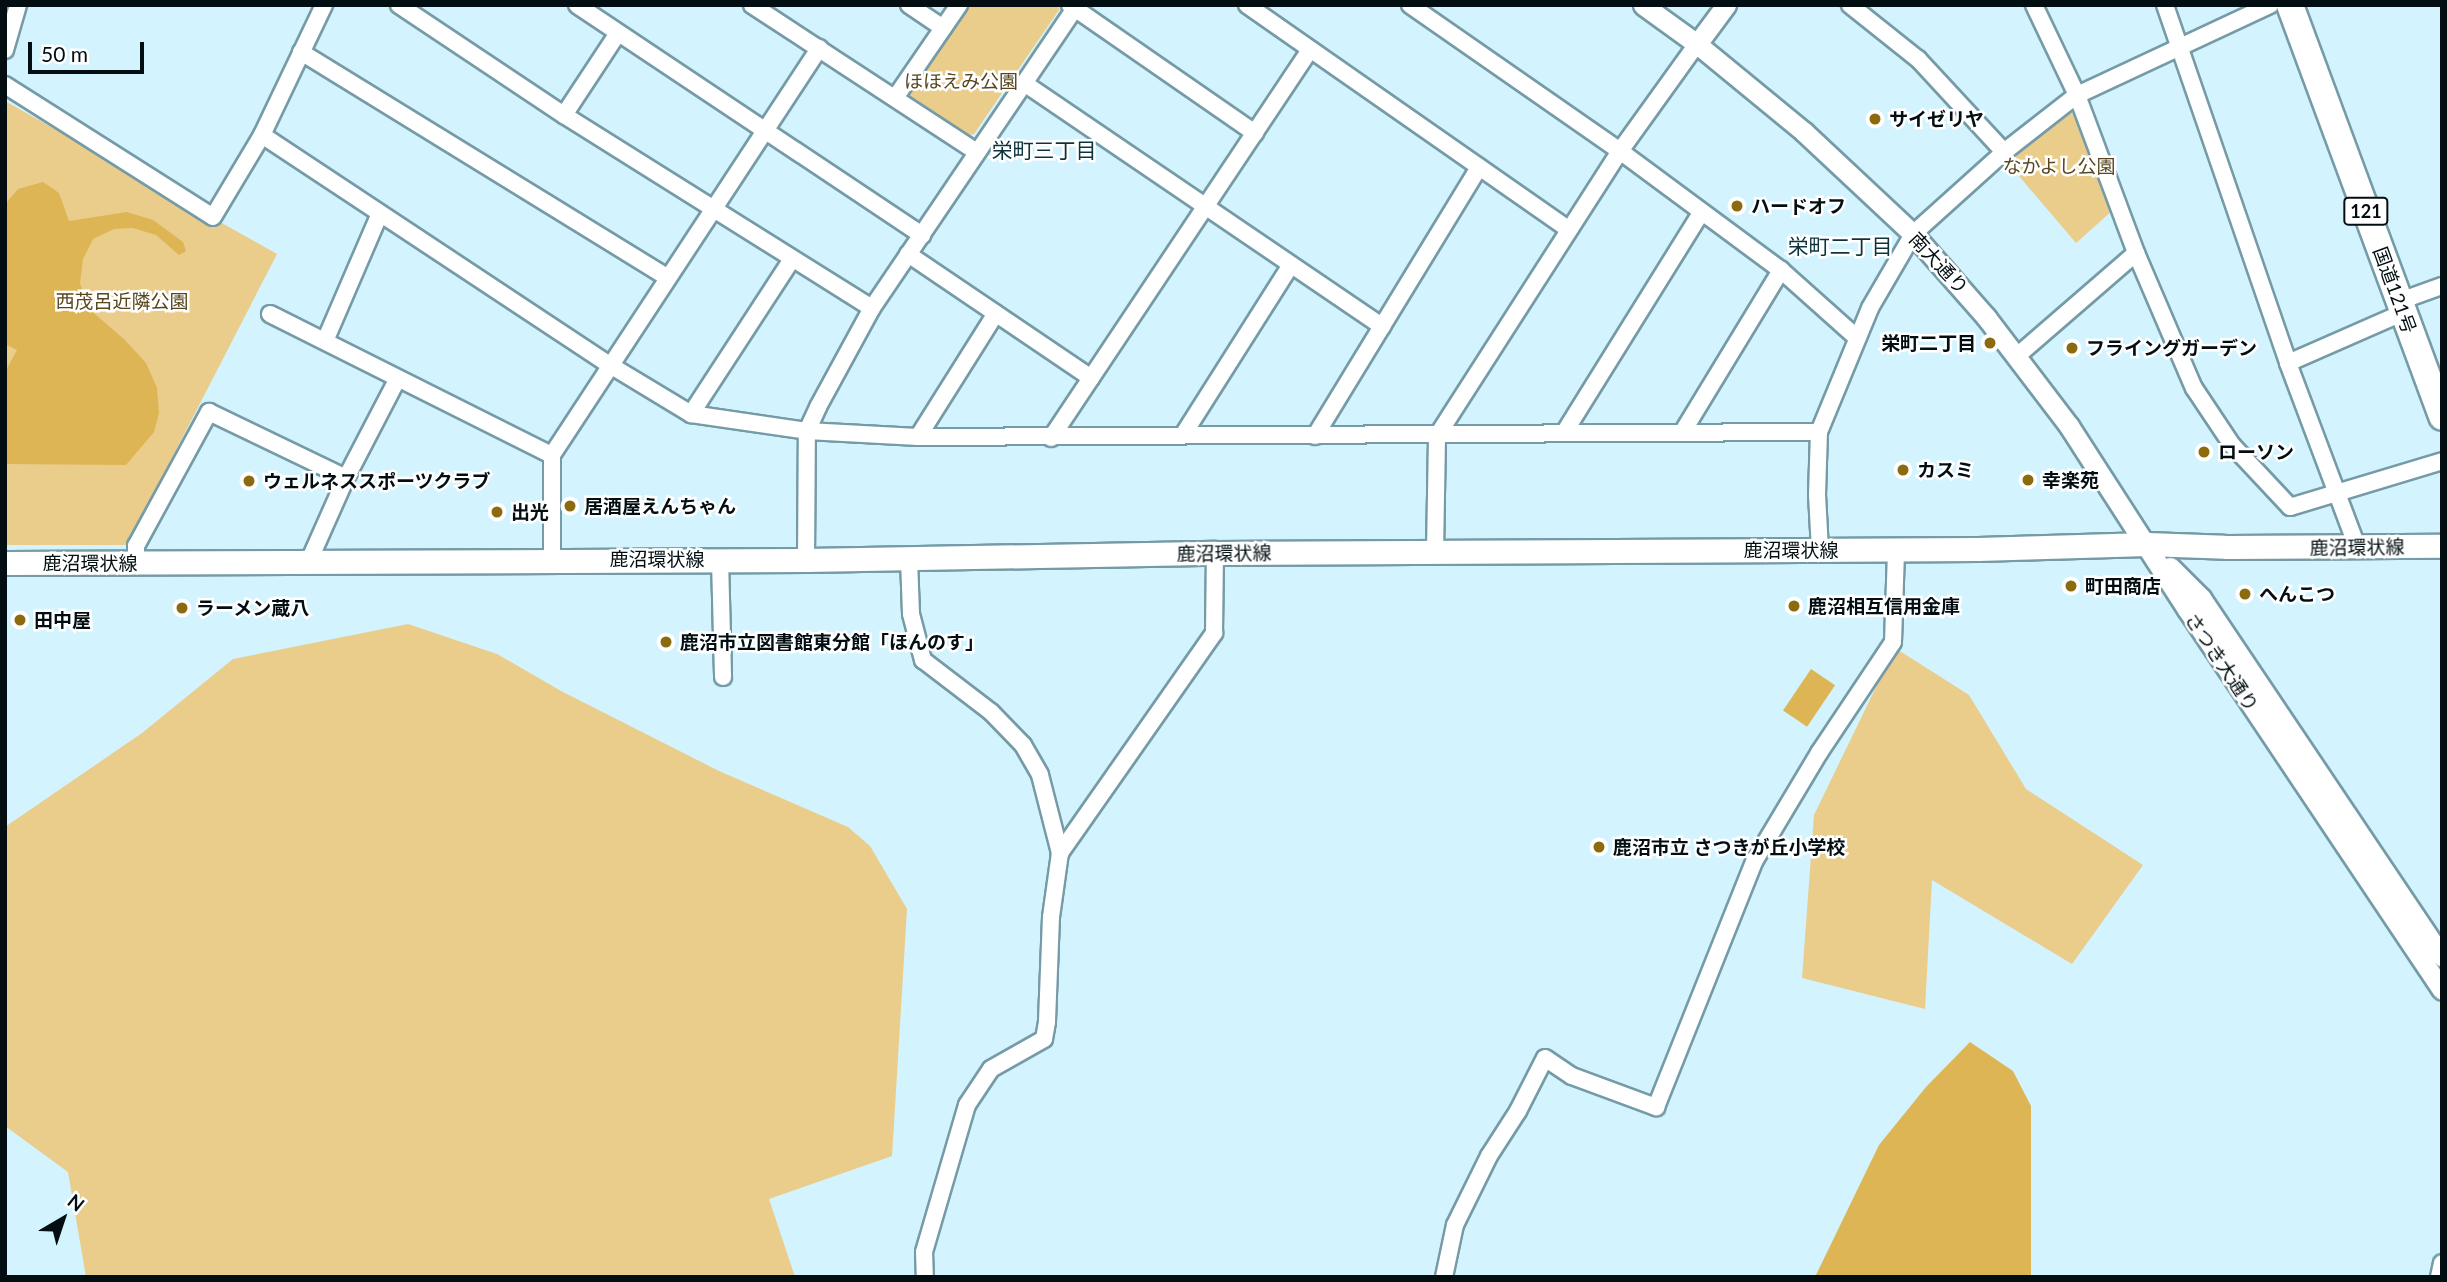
<!DOCTYPE html>
<html>
<head>
<meta charset="utf-8">
<style>
  body { margin:0 }
  #map { position:relative; width:2447px; height:1282px; overflow:hidden; background:#d3f3fe; font-family:Lato,"Noto Sans JP",sans-serif }
  div>[style] { position:absolute }
  .green>* { inset:0; background:#eacc8b }
  .water>* { inset:0; background:#ddb554; transform-origin:0 0 }
  .roads { filter:drop-shadow(2px 0 #759ba7) drop-shadow(-2px 0 #759ba7) drop-shadow(0 2px #759ba7) drop-shadow(0 -2px #759ba7) }
  .minor>* { height:16px; margin:-8px; padding:0 8px; transform-origin:8px; border-radius:8px; background:#fff }
  .tertiary>* { height:19px; margin:-9.5px; padding:0 9.5px; transform-origin:9.5px; border-radius:9.5px; background:#fff }
  .secondary>* { height:23px; margin:-11.5px; padding:0 11.5px; transform-origin:11.5px; border-radius:11.5px; background:#fff }
  .trunk>* { height:26px; margin:-13px; padding:0 13px; transform-origin:13px; border-radius:13px; background:#fff }
  .dots>* { width:19px; height:19px; translate:-50% -50%; box-sizing:border-box; border:4px solid #fff; border-radius:50% }
  span { translate:-50% -50%; white-space:nowrap; text-align:center; line-height:1.15; -webkit-text-stroke:5px #fff; paint-order:stroke }
  .shield-label span { padding:2px 5px; background:#fff; border:2px solid; border-radius:5px; -webkit-text-stroke-width:0 }
  .shield-label { font-size:18px; color:#020e12; font-weight:700 }
  .park-label { font-size:19px; color:#57461e }
  .poi-label { font-size:19px; color:#020e12; font-weight:700 }
  .left { translate:0 -50%; text-align:left }
  .right { translate:-100% -50%; text-align:right }
  .street-label { font-size:19px; color:#020e12 }
  .neighbourhood-label { font-size:21px; color:#0c333d }
  .frame { position:absolute; inset:0; border:7px solid #020e12; pointer-events:none }
  .north { position:absolute; left:28px; top:1184px; width:70px; height:70px; -webkit-text-stroke:5px #fff; paint-order:stroke; rotate:39deg; font-size:19px; font-weight:700; line-height:28px; text-align:center; color:#020e12 }
  .north::after { content:''; display:block; margin:auto; width:24px; height:32px; background:#020e12; clip-path:polygon(50% 0,100% 100%,50% 72%,0 100%) }
  .scale { position:absolute; left:28px; top:42px; width:116px; height:32px; box-sizing:border-box; border:4px solid #020e12; border-top:0; padding-left:9px; font-size:21px; line-height:24px; white-space:nowrap; color:#020e12; -webkit-text-stroke:5px #fff; paint-order:stroke }
</style>
</head>
<body>
<div id="map">
  <div class="green">
    <div style="clip-path:polygon(966px 5px,1058px 5px,1059px 10px,974px 134px,964px 136px,910px 100px,907px 87px)"></div>
    <div style="clip-path:polygon(5px 101px,277px 254px,127px 545px,5px 545px)"></div>
    <div style="clip-path:polygon(2064px 112px,2079px 115px,2113px 210px,2076px 243px,2007px 162px)"></div>
    <div style="clip-path:polygon(408px 624px,497px 654px,561px 691px,719px 771px,848px 827px,870px 846px,907px 909px,892px 1156px,769px 1199px,795px 1277px,86px 1277px,68px 1172px,5px 1126px,5px 827px,142px 733px,233px 659px)"></div>
    <div style="clip-path:polygon(1895px 648px,1969px 695px,2026px 789px,2143px 865px,2072px 964px,1932px 880px,1925px 1009px,1802px 978px,1814px 815px)"></div>
  </div>
  <div class="water">
    <div style="clip-path:polygon(43px 182px,59px 193px,69px 221px,127px 212px,153px 220px,183px 242px,186px 251px,179px 255px,156px 235px,133px 228px,114px 229px,93px 239px,83px 259px,80px 283px,88px 308px,125px 340px,146px 363px,157px 388px,159px 413px,154px 432px,126px 465px,5px 464px,5px 372px,17px 350px,5px 344px,5px 204px,18px 189px)"></div>
    <div style="left:1811px;top:669px;width:29px;height:50px;rotate:34deg"></div>
    <div style="clip-path:polygon(1970px 1042px,2013px 1071px,2031px 1106px,2031px 1277px,1815px 1277px,1879px 1145px,1926px 1087px)"></div>
  </div>
  <div class="roads">
    <div class="minor">
      <div style="left:399px;top:5px;width:198px;rotate:33.7deg"></div>
      <div style="left:564px;top:115px;width:363px;rotate:32.1deg"></div>
      <div style="left:577px;top:5px;width:415px;rotate:33.7deg"></div>
      <div style="left:752px;top:5px;width:269px;rotate:33.2deg"></div>
      <div style="left:909px;top:5px;width:41px;rotate:34.1deg"></div>
      <div style="left:1070px;top:5px;width:225px;rotate:34.7deg"></div>
      <div style="left:1247px;top:5px;width:391px;rotate:34.9deg"></div>
      <div style="left:1410px;top:5px;width:256px;rotate:34.8deg"></div>
      <div style="left:1620px;top:151px;width:200px;rotate:36.5deg"></div>
      <div style="left:1781px;top:270px;width:102px;rotate:41.8deg"></div>
      <div style="left:1850px;top:5px;width:87px;rotate:38.5deg"></div>
      <div style="left:1918px;top:59px;width:127px;rotate:47.2deg"></div>
      <div style="left:2034px;top:5px;width:100px;rotate:64.5deg"></div>
      <div style="left:2077px;top:95px;width:169px;rotate:69.5deg"></div>
      <div style="left:2136px;top:253px;width:147px;rotate:66.8deg"></div>
      <div style="left:2194px;top:388px;width:69px;rotate:56.3deg"></div>
      <div style="left:2232px;top:445px;width:85px;rotate:46.9deg"></div>
      <div style="left:2290px;top:507px;width:159px;rotate:-16.8deg"></div>
      <div style="left:2165px;top:5px;width:379px;rotate:71deg"></div>
      <div style="left:2288px;top:363px;width:197px;rotate:69.4deg"></div>
      <div style="left:5px;top:50px;width:47px;rotate:-73.9deg"></div>
      <div style="left:301px;top:52px;width:431px;rotate:31.6deg"></div>
      <div style="left:1024px;top:83px;width:433px;rotate:34.2deg"></div>
      <div style="left:5px;top:85px;width:246px;rotate:32.4deg"></div>
      <div style="left:213px;top:217px;width:96px;rotate:-59.1deg"></div>
      <div style="left:262px;top:135px;width:144px;rotate:-64.5deg"></div>
      <div style="left:895px;top:98px;width:113px;rotate:-55.5deg"></div>
      <div style="left:564px;top:115px;width:98px;rotate:-56.6deg"></div>
      <div style="left:262px;top:135px;width:417px;rotate:33.5deg"></div>
      <div style="left:610px;top:365px;width:95px;rotate:31.2deg"></div>
      <div style="left:691px;top:414px;width:117px;rotate:8.3deg"></div>
      <div style="left:807px;top:431px;width:111px;rotate:3.1deg"></div>
      <div style="left:918px;top:437px;width:901px;rotate:-0.32deg"></div>
      <div style="left:908px;top:254px;width:221px;rotate:34.1deg"></div>
      <div style="left:2400px;top:301px;width:45px;rotate:-19.7deg"></div>
      <div style="left:270px;top:314px;width:315px;rotate:26.6deg"></div>
      <div style="left:325px;top:341px;width:139px;rotate:-66.7deg"></div>
      <div style="left:2017px;top:356px;width:157px;rotate:-40.9deg"></div>
      <div style="left:2288px;top:363px;width:127px;rotate:-23.7deg"></div>
      <div style="left:691px;top:414px;width:185px;rotate:-56.9deg"></div>
      <div style="left:1564px;top:433px;width:259px;rotate:-58.1deg"></div>
      <div style="left:1682px;top:433px;width:191px;rotate:-58.7deg"></div>
      <div style="left:1183px;top:435px;width:201px;rotate:-57.6deg"></div>
      <div style="left:1315px;top:436px;width:315px;rotate:-58.6deg"></div>
      <div style="left:918px;top:437px;width:146px;rotate:-57.8deg"></div>
      <div style="left:1051px;top:438px;width:467px;rotate:-56.3deg"></div>
      <div style="left:1820px;top:550px;width:55px;rotate:-93.1deg"></div>
      <div style="left:1817px;top:495px;width:63px;rotate:-88.2deg"></div>
      <div style="left:1819px;top:432px;width:134px;rotate:-67.6deg"></div>
      <div style="left:1870px;top:308px;width:86px;rotate:-59.8deg"></div>
      <div style="left:1913px;top:234px;width:122px;rotate:-42deg"></div>
      <div style="left:2004px;top:152px;width:93px;rotate:-38deg"></div>
      <div style="left:2077px;top:95px;width:213px;rotate:-25deg"></div>
      <div style="left:1435px;top:552px;width:116px;rotate:-89deg"></div>
      <div style="left:1437px;top:436px;width:339px;rotate:-57.3deg"></div>
      <div style="left:1620px;top:151px;width:132px;rotate:-54.3deg"></div>
      <div style="left:552px;top:559px;width:104px;rotate:-90deg"></div>
      <div style="left:552px;top:455px;width:487px;rotate:-56.7deg"></div>
      <div style="left:909px;top:559px;width:55px;rotate:87.9deg"></div>
      <div style="left:911px;top:614px;width:48px;rotate:75.4deg"></div>
      <div style="left:923px;top:660px;width:86px;rotate:37.4deg"></div>
      <div style="left:991px;top:712px;width:46px;rotate:45.9deg"></div>
      <div style="left:1023px;top:745px;width:34px;rotate:60deg"></div>
      <div style="left:1040px;top:775px;width:81px;rotate:75.6deg"></div>
      <div style="left:1060px;top:853px;width:65px;rotate:98deg"></div>
      <div style="left:1051px;top:917px;width:105px;rotate:92.2deg"></div>
      <div style="left:1047px;top:1022px;width:17px;rotate:100deg"></div>
      <div style="left:1044px;top:1039px;width:61px;rotate:150.5deg"></div>
      <div style="left:991px;top:1069px;width:43px;rotate:123.7deg"></div>
      <div style="left:967px;top:1105px;width:153px;rotate:106.3deg"></div>
      <div style="left:924px;top:1252px;width:25px;rotate:88deg"></div>
      <div style="left:720px;top:560px;width:117px;rotate:88.5deg"></div>
      <div style="left:806px;top:560px;width:129px;rotate:-89.6deg"></div>
      <div style="left:807px;top:431px;width:26px;rotate:-65deg"></div>
      <div style="left:818px;top:407px;width:113px;rotate:-61.4deg"></div>
      <div style="left:872px;top:308px;width:366px;rotate:-55.9deg"></div>
      <div style="left:309px;top:561px;width:91px;rotate:-66deg"></div>
      <div style="left:346px;top:478px;width:110px;rotate:-62.5deg"></div>
      <div style="left:136px;top:562px;width:16px;rotate:-90deg"></div>
      <div style="left:136px;top:546px;width:153px;rotate:-61.4deg"></div>
      <div style="left:209px;top:412px;width:152px;rotate:25.7deg"></div>
      <div style="left:1060px;top:853px;width:269px;rotate:-55deg"></div>
      <div style="left:1214px;top:633px;width:80px;rotate:-89.3deg"></div>
      <div style="left:1444px;top:1277px;width:53px;rotate:-78.1deg"></div>
      <div style="left:1455px;top:1225px;width:77px;rotate:-63.8deg"></div>
      <div style="left:1489px;top:1156px;width:54px;rotate:-57.2deg"></div>
      <div style="left:1518px;top:1111px;width:59px;rotate:-63deg"></div>
      <div style="left:1545px;top:1058px;width:32px;rotate:34deg"></div>
      <div style="left:1572px;top:1076px;width:90px;rotate:20.3deg"></div>
      <div style="left:1656px;top:1107px;width:266px;rotate:-68.2deg"></div>
      <div style="left:1755px;top:860px;width:125px;rotate:-59.1deg"></div>
      <div style="left:1819px;top:753px;width:133px;rotate:-56.3deg"></div>
      <div style="left:1893px;top:642px;width:92px;rotate:-88.1deg"></div>
      <div style="left:2439px;top:1277px;width:14px;rotate:-78deg"></div>
    </div>
    <div class="tertiary">
      <div style="left:1643px;top:5px;width:67px;rotate:35.8deg"></div>
      <div style="left:1697px;top:44px;width:139px;rotate:39.4deg"></div>
      <div style="left:1804px;top:132px;width:149px;rotate:43.1deg"></div>
      <div style="left:1913px;top:234px;width:111px;rotate:48.7deg"></div>
      <div style="left:1986px;top:317px;width:137px;rotate:52.7deg"></div>
      <div style="left:2069px;top:426px;width:218px;rotate:57.2deg"></div>
      <div style="left:2187px;top:609px;width:458px;rotate:56.2deg"></div>
      <div style="left:1697px;top:44px;width:49px;rotate:-53.4deg"></div>
      <div style="left:2170px;top:567px;width:44px;rotate:45deg"></div>
      <div style="left:2201px;top:598px;width:432px;rotate:56.1deg"></div>
    </div>
    <div class="secondary">
      <div style="left:5px;top:563px;width:801px;rotate:-0.21deg"></div>
      <div style="left:806px;top:560px;width:409px;rotate:-1deg"></div>
      <div style="left:1215px;top:553px;width:763px;rotate:-0.3deg"></div>
      <div style="left:1978px;top:549px;width:169px;rotate:-1.7deg"></div>
      <div style="left:2147px;top:544px;width:80px;rotate:2.1deg"></div>
      <div style="left:2227px;top:547px;width:215px;rotate:-0.3deg"></div>
    </div>
    <div class="trunk">
      <div style="left:2290px;top:5px;width:439px;rotate:69.7deg"></div>
    </div>
  </div>
  <div class="dots">
    <div style="left:1875px;top:119px;background:#8c6b0e"></div>
    <div style="left:1737px;top:206px;background:#8c6b0e"></div>
    <div style="left:1990px;top:343px;background:#8c6b0e"></div>
    <div style="left:2072px;top:348px;background:#8c6b0e"></div>
    <div style="left:2204px;top:452px;background:#8c6b0e"></div>
    <div style="left:1903px;top:470px;background:#8c6b0e"></div>
    <div style="left:2028px;top:480px;background:#8c6b0e"></div>
    <div style="left:249px;top:481px;background:#8c6b0e"></div>
    <div style="left:570px;top:506px;background:#8c6b0e"></div>
    <div style="left:497px;top:512px;background:#8c6b0e"></div>
    <div style="left:2071px;top:586px;background:#8c6b0e"></div>
    <div style="left:2245px;top:594px;background:#8c6b0e"></div>
    <div style="left:1794px;top:606px;background:#8c6b0e"></div>
    <div style="left:182px;top:608px;background:#8c6b0e"></div>
    <div style="left:20px;top:620px;background:#8c6b0e"></div>
    <div style="left:666px;top:642px;background:#8c6b0e"></div>
    <div style="left:1599px;top:847px;background:#8c6b0e"></div>
  </div>
  <div class="shield-label">
    <span style="left:2366px;top:211px">121</span>
  </div>
  <div class="park-label">
    <span style="left:961px;top:81px">ほほえみ公園</span>
    <span style="left:2059px;top:166px">なかよし公園</span>
    <span style="left:122px;top:301px">西茂呂近隣公園</span>
  </div>
  <div class="poi-label">
    <span class="left" style="left:1889px;top:119px">サイゼリヤ</span>
    <span class="left" style="left:1751px;top:206px">ハードオフ</span>
    <span class="right" style="left:1976px;top:343px">栄町二丁目</span>
    <span class="left" style="left:2086px;top:348px">フライングガーデン</span>
    <span class="left" style="left:2218px;top:452px">ローソン</span>
    <span class="left" style="left:1917px;top:470px">カスミ</span>
    <span class="left" style="left:2042px;top:480px">幸楽苑</span>
    <span class="left" style="left:263px;top:481px">ウェルネススポーツクラブ</span>
    <span class="left" style="left:584px;top:506px">居酒屋えんちゃん</span>
    <span class="left" style="left:511px;top:512px">出光</span>
    <span class="left" style="left:2085px;top:586px">町田商店</span>
    <span class="left" style="left:2259px;top:594px">へんこつ</span>
    <span class="left" style="left:1808px;top:606px">鹿沼相互信用金庫</span>
    <span class="left" style="left:196px;top:608px">ラーメン蔵八</span>
    <span class="left" style="left:34px;top:620px">田中屋</span>
    <span class="left" style="left:680px;top:642px">鹿沼市立図書館東分館「ほんのす」</span>
    <span class="left" style="left:1613px;top:847px">鹿沼市立 さつきが丘小学校</span>
  </div>
  <div class="street-label">
    <span style="left:1939px;top:263px;rotate:47deg">南大通り</span>
    <span style="left:2395px;top:290px;rotate:70deg">国道121号</span>
    <span style="left:2357px;top:547px;rotate:-1deg">鹿沼環状線</span>
    <span style="left:1791px;top:550px">鹿沼環状線</span>
    <span style="left:1224px;top:553px;rotate:-1deg">鹿沼環状線</span>
    <span style="left:657px;top:559px">鹿沼環状線</span>
    <span style="left:90px;top:563px">鹿沼環状線</span>
    <span style="left:2222px;top:662px;rotate:56deg">さつき大通り</span>
  </div>
  <div class="neighbourhood-label">
    <span style="left:1044px;top:150px">栄町三丁目</span>
    <span style="left:1840px;top:246px">栄町二丁目</span>
  </div>
  <div class="frame"></div>
  <div class="north">N</div>
  <div class="scale">50 m</div>
</div>
</body>
</html>
